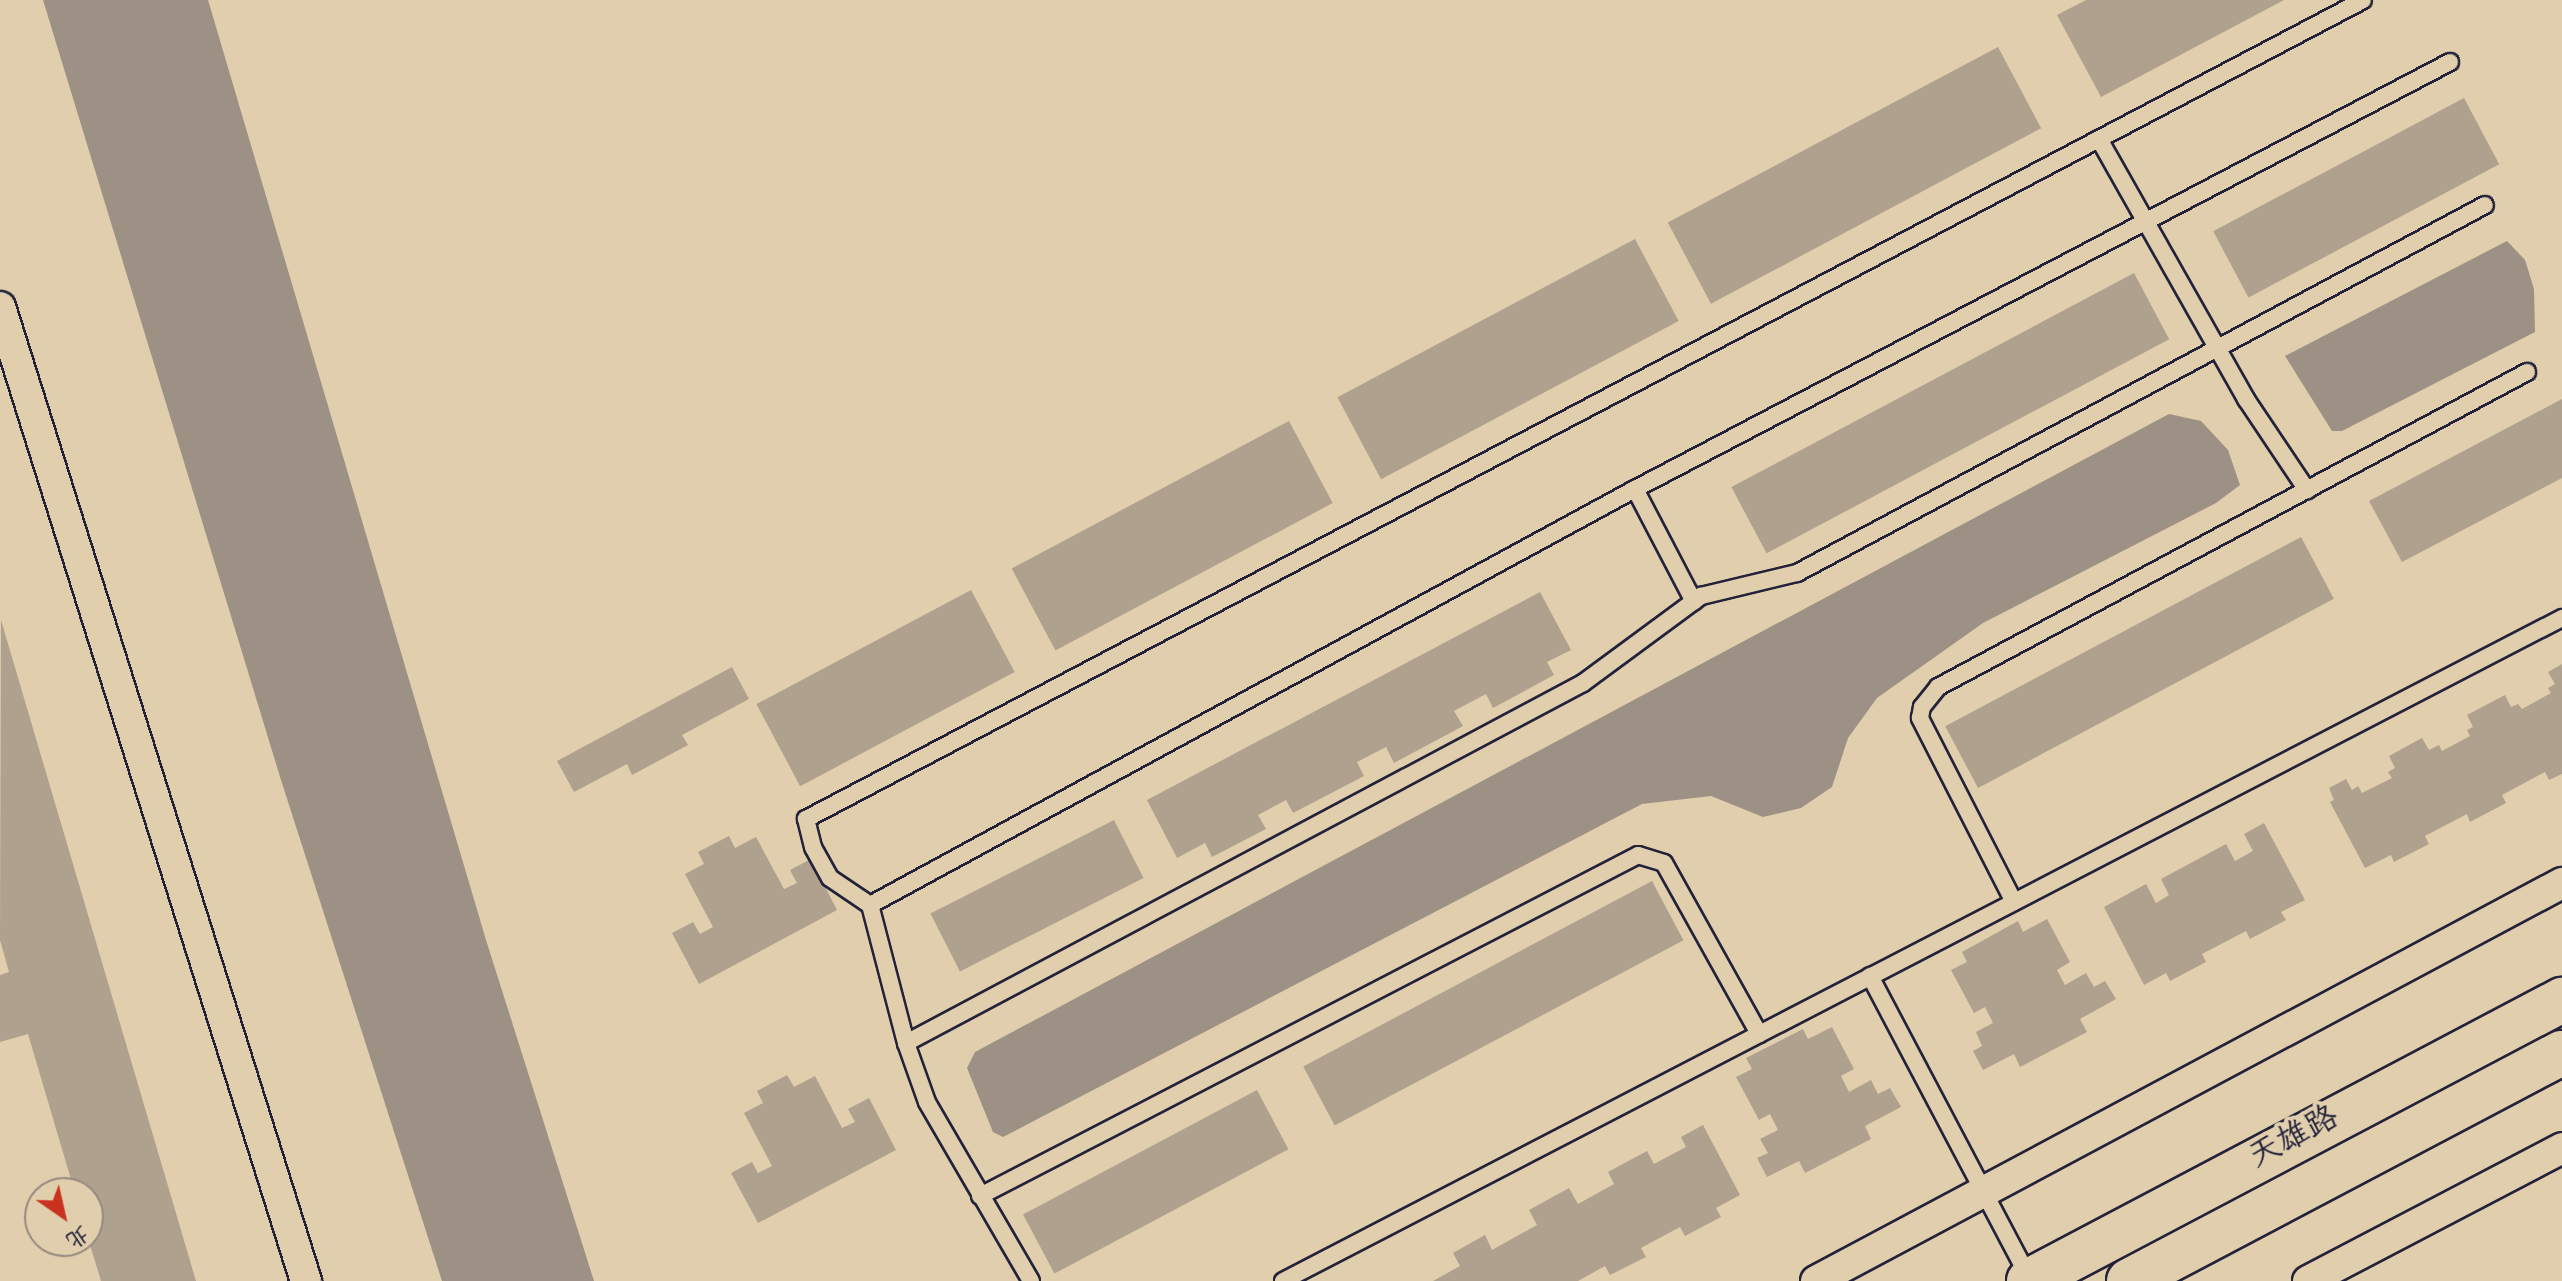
<!DOCTYPE html>
<html>
<head>
<meta charset="utf-8">
<style>
  body { margin:0 }
  #map { position:relative; width:2562px; height:1281px; overflow:hidden; background:#e1ceac; font-family:Dekko,"LXGW WenKai TC",sans-serif }
  div>[style] { position:absolute }
  .water>* { inset:0; background:#9d9084 }
  .building>* { inset:0; background:#afa18e; transform-origin:0 0 }
  .roads { filter:drop-shadow(2px 0 #22223b) drop-shadow(-2px 0 #22223b) drop-shadow(0 2px #22223b) drop-shadow(0 -2px #22223b) }
  .lane>* { height:16px; margin:-8px; padding:0 8px; transform-origin:8px; border-radius:8px; background:#e1ceac }
  .street>* { height:30px; margin:-15px; padding:0 15px; transform-origin:15px; border-radius:15px; background:#e1ceac }
  .primary>* { height:44px; margin:-22px; padding:0 22px; transform-origin:22px; border-radius:22px; background:#e1ceac }
  span { translate:-50% -50%; white-space:nowrap; text-align:center; line-height:1.15; -webkit-text-stroke:8px #e1ceac; paint-order:stroke }
  .street-label { font-size:32px; color:#22223b }
  .north { position:absolute; left:24px; top:1177px; width:80px; height:80px; box-sizing:border-box; background:#e1ceac; border:2px solid #95897f; border-radius:50%; rotate:146deg; font-size:22px; font-weight:700; line-height:32px; text-align:center; color:#22223b }
  .north::after { content:''; display:block; margin:auto; width:28px; height:36px; background:#c8321e; clip-path:polygon(50% 0,100% 100%,50% 72%,0 100%) }
</style>
</head>
<body>
<div id="map">
  <div class="water">
    <div style="clip-path:polygon(43px 0,208px 0,486px 940px,594px 1281px,442px 1281px,281px 780px)"></div>
    <div style="clip-path:polygon(2507px 241px,2525px 260px,2534px 289px,2535px 332px,2342px 431px,2332px 431px,2285px 356px)"></div>
    <div style="clip-path:polygon(2169px 414px,2201px 421px,2228px 450px,2240px 485px,2216px 503px,1983px 623px,1877px 698px,1848px 738px,1832px 787px,1801px 808px,1763px 817px,1711px 796px,1642px 804px,1003px 1137px,993px 1132px,967px 1068px,975px 1052px)"></div>
  </div>
  <div class="building">
    <div style="clip-path:polygon(2086px 0,2284px 0,2101px 97px,2057px 15px)"></div>
    <div style="left:1998px;top:47px;width:92px;height:374px;rotate:62deg"></div>
    <div style="left:2464px;top:98px;width:75px;height:284px;rotate:62deg"></div>
    <div style="left:1635px;top:239px;width:93px;height:337px;rotate:62deg"></div>
    <div style="left:2134px;top:273px;width:75px;height:456px;rotate:62deg"></div>
    <div style="clip-path:polygon(2562px 399px,2562px 478px,2402px 562px,2369px 501px)"></div>
    <div style="left:1289px;top:421px;width:93px;height:314px;rotate:62deg"></div>
    <div style="left:2301px;top:537px;width:70px;height:403px;rotate:62deg"></div>
    <div style="left:971px;top:590px;width:93px;height:243px;rotate:62deg"></div>
    <div style="clip-path:polygon(1540px 592px,1571px 650px,1547px 662px,1554px 675px,1493px 708px,1486px 694px,1454px 711px,1463px 726px,1394px 763px,1386px 747px,1357px 762px,1364px 776px,1293px 813px,1286px 800px,1258px 815px,1266px 829px,1212px 857px,1205px 843px,1177px 858px,1147px 800px)"></div>
    <div style="clip-path:polygon(1px 620px,196px 1281px,101px 1281px,88px 1238px,88px 1193px,75px 1193px,28px 1034px,0 1042px,0 975px,9px 972px,0 940px)"></div>
    <div style="clip-path:polygon(2562px 664px,2562px 774px,2549px 780px,2545px 772px,2502px 795px,2506px 803px,2470px 822px,2467px 814px,2425px 836px,2429px 844px,2394px 862px,2391px 855px,2365px 868px,2330px 802px,2334px 800px,2329px 788px,2346px 779px,2352px 790px,2358px 786px,2362px 793px,2392px 778px,2388px 772px,2395px 768px,2389px 756px,2422px 738px,2429px 750px,2439px 745px,2442px 751px,2470px 736px,2467px 730px,2473px 727px,2467px 715px,2505px 695px,2511px 707px,2518px 704px,2522px 709px,2551px 693px,2548px 688px,2555px 684px,2548px 672px)"></div>
    <div style="clip-path:polygon(732px 667px,749px 699px,682px 735px,688px 745px,632px 775px,627px 764px,574px 792px,557px 761px)"></div>
    <div style="left:1114px;top:820px;width:65px;height:206px;rotate:63deg"></div>
    <div style="clip-path:polygon(2264px 823px,2305px 900px,2281px 912px,2286px 920px,2250px 939px,2246px 931px,2202px 954px,2206px 962px,2170px 981px,2166px 973px,2144px 985px,2104px 907px,2146px 884px,2156px 903px,2169px 895px,2161px 879px,2226px 844px,2235px 861px,2253px 851px,2244px 834px)"></div>
    <div style="clip-path:polygon(729px 836px,735px 848px,756px 837px,784px 889px,797px 883px,790px 870px,811px 859px,837px 910px,699px 984px,672px 933px,693px 922px,700px 934px,713px 927px,685px 874px,704px 864px,698px 852px)"></div>
    <div style="left:1652px;top:881px;width:67px;height:395px;rotate:62deg"></div>
    <div style="clip-path:polygon(2047px 919px,2070px 962px,2057px 970px,2065px 985px,2086px 973px,2094px 987px,2105px 981px,2116px 999px,2080px 1019px,2087px 1032px,2020px 1067px,2014px 1054px,1983px 1070px,1973px 1051px,1982px 1046px,1976px 1032px,1993px 1023px,1985px 1007px,1974px 1013px,1951px 970px,1967px 962px,1962px 952px,2018px 921px,2023px 932px)"></div>
    <div style="clip-path:polygon(1832px 1027px,1854px 1069px,1841px 1076px,1849px 1092px,1871px 1080px,1878px 1094px,1890px 1088px,1901px 1107px,1865px 1126px,1871px 1139px,1805px 1173px,1799px 1161px,1767px 1177px,1757px 1158px,1768px 1153px,1760px 1139px,1778px 1130px,1770px 1114px,1759px 1120px,1736px 1077px,1752px 1069px,1746px 1058px,1803px 1029px,1808px 1039px)"></div>
    <div style="clip-path:polygon(787px 1075px,794px 1087px,815px 1076px,842px 1128px,855px 1122px,848px 1109px,869px 1098px,896px 1150px,758px 1223px,731px 1173px,752px 1162px,758px 1173px,772px 1166px,744px 1113px,763px 1103px,757px 1091px)"></div>
    <div style="left:1257px;top:1090px;width:67px;height:265px;rotate:62deg"></div>
    <div style="clip-path:polygon(1703px 1125px,1740px 1195px,1716px 1208px,1721px 1217px,1685px 1236px,1680px 1227px,1641px 1248px,1646px 1257px,1610px 1275px,1605px 1266px,1578px 1281px,1433px 1281px,1460px 1266px,1453px 1253px,1485px 1235px,1492px 1250px,1537px 1225px,1529px 1210px,1569px 1188px,1578px 1204px,1614px 1184px,1608px 1172px,1647px 1151px,1654px 1164px,1686px 1147px,1681px 1137px)"></div>
  </div>
  <div class="roads">
    <div class="lane">
      <div style="left:2099px;top:139px;width:299px;rotate:60.5deg"></div>
      <div style="left:2246px;top:399px;width:110px;rotate:56.2deg"></div>
      <div style="left:1635px;top:489px;width:127px;rotate:62.4deg"></div>
      <div style="left:2014px;top:902px;width:207px;rotate:-117.1deg"></div>
      <div style="left:1920px;top:718px;width:11px;rotate:-80deg"></div>
      <div style="left:1922px;top:707px;width:26px;rotate:-51deg"></div>
      <div style="left:1938px;top:687px;width:668px;rotate:-28.14deg"></div>
      <div style="left:870px;top:905px;width:48px;rotate:-146deg"></div>
      <div style="left:830px;top:878px;width:35px;rotate:-119deg"></div>
      <div style="left:813px;top:847px;width:29px;rotate:-104deg"></div>
      <div style="left:806px;top:819px;width:1759px;rotate:-27.74deg"></div>
      <div style="left:1870px;top:976px;width:343px;rotate:62.2deg"></div>
      <div style="left:906px;top:1043px;width:767px;rotate:-28deg"></div>
      <div style="left:1583px;top:683px;width:147px;rotate:-36.4deg"></div>
      <div style="left:1701px;top:596px;width:99px;rotate:-13.5deg"></div>
      <div style="left:1797px;top:573px;width:780px;rotate:-28.14deg"></div>
      <div style="left:980px;top:1196px;width:741px;rotate:-27.39deg"></div>
      <div style="left:1638px;top:855px;width:27px;rotate:17deg"></div>
      <div style="left:1664px;top:863px;width:196px;rotate:60.9deg"></div>
      <div style="left:1031px;top:1281px;width:207px;rotate:-120.2deg"></div>
      <div style="left:927px;top:1102px;width:63px;rotate:-109.6deg"></div>
      <div style="left:906px;top:1043px;width:143px;rotate:-104.6deg"></div>
      <div style="left:870px;top:905px;width:871px;rotate:-28.54deg"></div>
      <div style="left:1635px;top:489px;width:920px;rotate:-27.65deg"></div>
      <div style="left:1283px;top:1281px;width:1441px;rotate:-27.4deg"></div>
    </div>
    <div class="street">
      <div style="left:0;top:307px;width:1021px;rotate:72.56deg"></div>
      <div style="left:1816px;top:1281px;width:846px;rotate:-28.08deg"></div>
      <div style="left:2308px;top:1281px;width:287px;rotate:-27.6deg"></div>
    </div>
    <div class="primary">
      <div style="left:2029px;top:1281px;width:603px;rotate:-27.8deg"></div>
      <div style="left:2129px;top:1281px;width:489px;rotate:-27.8deg"></div>
    </div>
  </div>
  <div class="street-label">
    <span style="left:2295px;top:1140px;rotate:-28deg">天雄路</span>
  </div>
  <div class="north">北</div>
</div>
</body>
</html>
